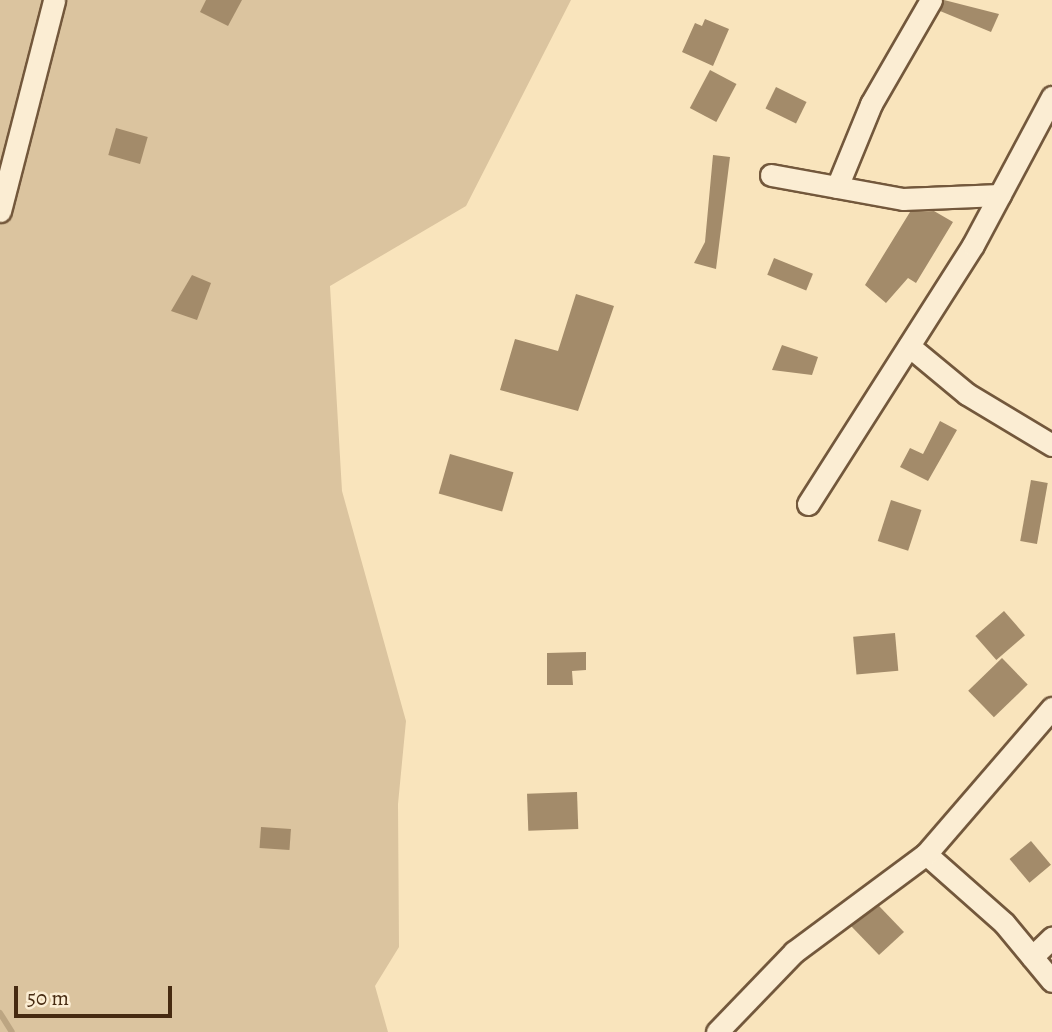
<!DOCTYPE html>
<html>
<head>
<meta charset="utf-8">
<style>
  body { margin:0 }
  #map { position:relative; width:1052px; height:1032px; overflow:hidden; background:#f9e4bc; font-family:Alegreya,serif }
  div>[style] { position:absolute }
  .green>* { inset:0; background:#dbc49f }
  .stream>* { height:6px; margin:-3px; padding:0 3px; transform-origin:3px; border-radius:3px; background:#bca582 }
  .building>* { inset:0; background:#a38b6a; transform-origin:0 0 }
  .roads { filter:drop-shadow(2px 0 #73583c) drop-shadow(-2px 0 #73583c) drop-shadow(0 2px #73583c) drop-shadow(0 -2px #73583c) }
  .minor>* { height:21px; margin:-10.5px; padding:0 10.5px; transform-origin:10.5px; border-radius:10.5px; background:#fbedd3 }
  span { translate:-50% -50%; white-space:nowrap; text-align:center; line-height:1.15; -webkit-text-stroke:5px #fbedd3; paint-order:stroke }
  .scale { position:absolute; left:14px; top:986px; width:158px; height:32px; box-sizing:border-box; border:4px solid #462a11; border-top:0; padding-left:9px; font-size:21px; line-height:24px; white-space:nowrap; color:#462a11; -webkit-text-stroke:5px #fbedd3; paint-order:stroke }
</style>
</head>
<body>
<div id="map">
  <div class="green">
    <div style="clip-path:polygon(0 0,571px 0,466px 206px,330px 286px,342px 491px,406px 721px,398px 804px,399px 947px,375px 986px,388px 1032px,0 1032px)"></div>
  </div>
  <div class="stream">
    <div style="left:0;top:1013px;width:22px;rotate:58deg"></div>
  </div>
  <div class="building">
    <div style="clip-path:polygon(206px 0,242px 0,228px 26px,200px 12px)"></div>
    <div style="clip-path:polygon(944px 0,999px 14px,991px 32px,940px 11px)"></div>
    <div style="clip-path:polygon(705px 19px,729px 29px,713px 66px,682px 52px,695px 23px,702px 26px)"></div>
    <div style="left:710px;top:70px;width:30px;height:43px;rotate:28deg"></div>
    <div style="left:776px;top:87px;width:34px;height:24px;rotate:26deg"></div>
    <div style="left:116px;top:128px;width:33px;height:28px;rotate:16deg"></div>
    <div style="clip-path:polygon(713px 155px,730px 157px,716px 269px,694px 263px,705px 242px)"></div>
    <div style="clip-path:polygon(934px 211px,953px 222px,916px 283px,908px 278px,886px 303px,865px 285px,910px 212px)"></div>
    <div style="left:774px;top:258px;width:42px;height:18px;rotate:22deg"></div>
    <div style="clip-path:polygon(192px 275px,211px 283px,197px 320px,171px 311px)"></div>
    <div style="clip-path:polygon(576px 294px,614px 306px,578px 411px,500px 390px,515px 339px,558px 351px)"></div>
    <div style="clip-path:polygon(782px 345px,818px 357px,812px 375px,772px 370px)"></div>
    <div style="clip-path:polygon(940px 421px,957px 430px,928px 481px,900px 467px,910px 448px,923px 454px)"></div>
    <div style="left:450px;top:454px;width:66px;height:41px;rotate:16deg"></div>
    <div style="left:1031px;top:480px;width:17px;height:62px;rotate:10deg"></div>
    <div style="left:891px;top:500px;width:32px;height:43px;rotate:18deg"></div>
    <div style="left:1004px;top:611px;width:32px;height:38px;rotate:49deg"></div>
    <div style="left:895px;top:633px;width:38px;height:42px;rotate:85deg"></div>
    <div style="clip-path:polygon(586px 652px,586px 670px,572px 671px,573px 685px,547px 685px,547px 653px)"></div>
    <div style="left:1002px;top:658px;width:37px;height:47px;rotate:46deg"></div>
    <div style="left:577px;top:792px;width:37px;height:50px;rotate:88deg"></div>
    <div style="left:261px;top:827px;width:30px;height:21px;rotate:4deg"></div>
    <div style="left:1031px;top:841px;width:31px;height:28px;rotate:50deg"></div>
    <div style="clip-path:polygon(879px 906px,904px 932px,879px 955px,851px 926px)"></div>
  </div>
  <div class="roads">
    <div class="minor">
      <div style="left:771px;top:175px;width:134px;rotate:10.3deg"></div>
      <div style="left:903px;top:199px;width:97px;rotate:-2.4deg"></div>
      <div style="left:837px;top:187px;width:90px;rotate:-67.7deg"></div>
      <div style="left:871px;top:104px;width:120px;rotate:-60deg"></div>
      <div style="left:0;top:211px;width:218px;rotate:-75.6deg"></div>
      <div style="left:909px;top:346px;width:75px;rotate:39.6deg"></div>
      <div style="left:967px;top:394px;width:99px;rotate:31deg"></div>
      <div style="left:808px;top:504px;width:307px;rotate:-57.5deg"></div>
      <div style="left:973px;top:245px;width:168px;rotate:-61.9deg"></div>
      <div style="left:926px;top:854px;width:104px;rotate:41.5deg"></div>
      <div style="left:1004px;top:923px;width:75px;rotate:50.4deg"></div>
      <div style="left:1032px;top:957px;width:28px;rotate:-44deg"></div>
      <div style="left:717px;top:1032px;width:111px;rotate:-46.1deg"></div>
      <div style="left:794px;top:952px;width:164px;rotate:-36.6deg"></div>
      <div style="left:926px;top:854px;width:193px;rotate:-49.2deg"></div>
    </div>
  </div>
  <div class="scale">50 m</div>
</div>
</body>
</html>
